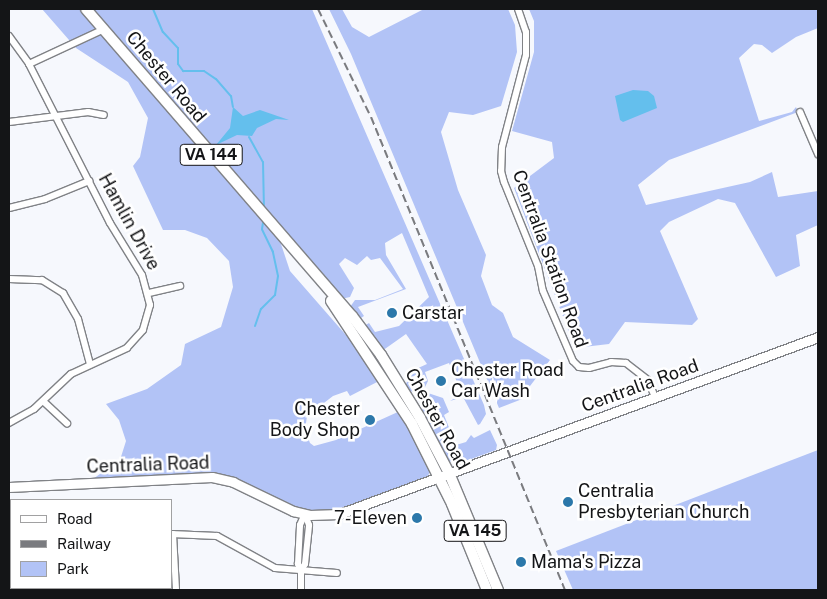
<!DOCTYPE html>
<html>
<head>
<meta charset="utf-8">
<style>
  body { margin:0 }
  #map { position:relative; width:827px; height:599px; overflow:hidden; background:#f6f8fd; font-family:"Public Sans",sans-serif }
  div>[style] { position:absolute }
  .green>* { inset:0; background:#b2c3f6 }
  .water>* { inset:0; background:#64bfed }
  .stream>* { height:2px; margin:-1px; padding:0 1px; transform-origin:1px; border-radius:1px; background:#64bfed }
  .roads { filter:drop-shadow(1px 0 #808286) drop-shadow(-1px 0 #808286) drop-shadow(0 1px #808286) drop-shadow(0 -1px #808286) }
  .street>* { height:6px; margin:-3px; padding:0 3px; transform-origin:3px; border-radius:3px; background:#fff }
  .secondary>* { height:9px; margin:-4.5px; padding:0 4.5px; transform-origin:4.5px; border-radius:4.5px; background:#fff }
  .primary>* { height:10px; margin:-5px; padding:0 5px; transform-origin:5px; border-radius:5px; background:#fff }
  .rail>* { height:2px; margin-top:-1px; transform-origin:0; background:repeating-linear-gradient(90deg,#7a7b7f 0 8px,transparent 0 12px) }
  .dots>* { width:14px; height:14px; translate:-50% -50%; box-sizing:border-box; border:2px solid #fff; border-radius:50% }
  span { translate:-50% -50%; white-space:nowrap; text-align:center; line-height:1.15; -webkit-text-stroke:5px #fff; paint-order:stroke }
  .shield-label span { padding:1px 4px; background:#fff; border:1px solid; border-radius:4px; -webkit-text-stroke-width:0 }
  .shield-label { font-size:16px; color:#141517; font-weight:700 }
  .street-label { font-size:18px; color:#141517 }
  .poi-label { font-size:18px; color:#141517 }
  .left { translate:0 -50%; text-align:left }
  .right { translate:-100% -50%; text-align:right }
  .frame { position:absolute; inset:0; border:10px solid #141517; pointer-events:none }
  .legend { position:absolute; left:10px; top:499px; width:162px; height:90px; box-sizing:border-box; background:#fff; border:1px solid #a1a1a2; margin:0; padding:6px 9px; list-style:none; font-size:15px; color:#141517 }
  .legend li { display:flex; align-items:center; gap:10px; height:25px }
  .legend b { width:25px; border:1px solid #a1a1a2 }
</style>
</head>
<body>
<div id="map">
  <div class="green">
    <div style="clip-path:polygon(42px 9px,79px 9px,113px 45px,280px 241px,290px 271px,366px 358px,381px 380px,350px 396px,347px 391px,333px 396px,307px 416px,305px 430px,310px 443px,314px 446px,336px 440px,400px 411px,431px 470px,426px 479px,350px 509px,310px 513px,225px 475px,90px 481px,120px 460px,126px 441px,119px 420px,106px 404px,147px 389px,181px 365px,185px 344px,221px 327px,233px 287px,229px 261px,207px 238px,185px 230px,163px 230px,133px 166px,140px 157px,148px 118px,128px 82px,76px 48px)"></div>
    <div style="clip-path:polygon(92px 9px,312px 9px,484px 405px,486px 414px,480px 424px,478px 425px,463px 397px,450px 401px,462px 394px,449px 363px,425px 372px,428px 381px,425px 387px,415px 392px,409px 391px,405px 385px,416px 369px,427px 364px,406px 334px,382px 351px,364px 326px,369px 323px,375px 332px,399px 326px,429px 297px,402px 233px,385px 243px,386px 255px,406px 289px,358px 307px,364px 316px,358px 320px,350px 307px,355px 300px,375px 300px,403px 289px,380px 258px,371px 260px,367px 256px,357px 265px,345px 258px,339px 264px,354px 288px,350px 297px,341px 299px)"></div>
    <div style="clip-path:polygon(329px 9px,342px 9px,352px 27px,369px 37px,424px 9px,508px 9px,515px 25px,517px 52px,501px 106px,473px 115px,449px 112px,441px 132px,458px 190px,486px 255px,481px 276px,492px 305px,503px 313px,513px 337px,550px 360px,530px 386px,530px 396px,499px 408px,351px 54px)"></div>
    <div style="clip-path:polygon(529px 9px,818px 9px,818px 28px,796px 37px,772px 53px,762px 45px,754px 44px,739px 58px,759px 121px,792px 112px,796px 107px,798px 112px,669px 160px,638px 185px,646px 205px,750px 182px,772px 172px,778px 197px,818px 191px,818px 225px,796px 235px,800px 266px,776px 277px,735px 203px,718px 199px,669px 222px,660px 231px,698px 319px,692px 325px,625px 322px,609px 344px,575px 348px,514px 188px,554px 158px,552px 142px,512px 131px,534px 52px,534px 21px)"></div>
    <div style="clip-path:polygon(428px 393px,443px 398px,449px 412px,444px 415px,456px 445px,466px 442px,471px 435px,474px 438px,490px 430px,497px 445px,496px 450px,460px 463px,448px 461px,420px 405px,421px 399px)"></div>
    <div style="clip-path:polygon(818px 450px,818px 590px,573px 590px,556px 551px)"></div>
  </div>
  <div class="water">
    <div style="clip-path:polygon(633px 90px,648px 91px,654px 96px,657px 108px,623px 122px,620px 120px,615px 96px)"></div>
    <div style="clip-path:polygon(233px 107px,243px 116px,260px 110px,289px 120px,276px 119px,257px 128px,252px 136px,237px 135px,216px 145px,230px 128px)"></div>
  </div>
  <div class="stream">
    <div style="left:153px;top:9px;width:25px;rotate:67deg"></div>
    <div style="left:163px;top:32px;width:22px;rotate:47deg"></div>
    <div style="left:178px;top:48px;width:16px;rotate:90deg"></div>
    <div style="left:178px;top:64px;width:9px;rotate:54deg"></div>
    <div style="left:183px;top:71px;width:21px"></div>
    <div style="left:204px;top:71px;width:14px;rotate:34deg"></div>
    <div style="left:216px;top:79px;width:23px;rotate:49deg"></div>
    <div style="left:231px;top:96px;width:11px;rotate:80deg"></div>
    <div style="left:249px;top:137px;width:29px;rotate:61deg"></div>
    <div style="left:263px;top:162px;width:46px;rotate:88.8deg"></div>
    <div style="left:255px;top:326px;width:18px;rotate:-71deg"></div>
    <div style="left:261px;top:309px;width:20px;rotate:-45deg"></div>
    <div style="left:275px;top:295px;width:19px;rotate:-81deg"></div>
    <div style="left:278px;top:276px;width:25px;rotate:-102deg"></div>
    <div style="left:273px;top:252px;width:25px;rotate:-116deg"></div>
    <div style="left:262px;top:229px;width:6px;rotate:-81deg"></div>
  </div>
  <div class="roads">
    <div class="street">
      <div style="left:518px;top:9px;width:24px;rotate:71deg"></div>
      <div style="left:526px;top:32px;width:23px;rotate:90deg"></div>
      <div style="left:526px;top:55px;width:95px;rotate:104.6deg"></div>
      <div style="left:502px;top:147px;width:24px;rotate:92deg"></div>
      <div style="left:501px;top:171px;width:11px;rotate:75deg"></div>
      <div style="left:504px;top:182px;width:91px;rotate:68deg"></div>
      <div style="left:538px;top:266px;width:25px;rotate:79deg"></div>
      <div style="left:543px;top:291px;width:76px;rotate:66.8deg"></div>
      <div style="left:573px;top:361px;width:8px;rotate:45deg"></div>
      <div style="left:579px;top:367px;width:10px;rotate:6deg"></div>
      <div style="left:589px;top:368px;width:23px;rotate:-15deg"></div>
      <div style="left:611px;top:362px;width:15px;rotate:4deg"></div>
      <div style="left:626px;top:363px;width:28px;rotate:38deg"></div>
      <div style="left:648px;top:380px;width:18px;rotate:68deg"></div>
      <div style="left:9px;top:36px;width:34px;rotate:54deg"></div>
      <div style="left:29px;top:64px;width:178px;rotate:63deg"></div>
      <div style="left:110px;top:223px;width:61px;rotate:58.4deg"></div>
      <div style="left:142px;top:275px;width:31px;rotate:75deg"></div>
      <div style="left:150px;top:305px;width:26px;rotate:106deg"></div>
      <div style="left:143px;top:330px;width:24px;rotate:132deg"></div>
      <div style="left:127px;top:348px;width:62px;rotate:155.1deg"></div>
      <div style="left:71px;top:374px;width:51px;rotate:136.6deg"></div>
      <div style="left:34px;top:409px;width:29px;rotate:151deg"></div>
      <div style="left:29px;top:64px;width:83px;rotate:-25deg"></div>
      <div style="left:800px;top:112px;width:46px;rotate:66.8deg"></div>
      <div style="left:9px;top:122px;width:80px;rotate:-7.2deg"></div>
      <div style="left:88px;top:112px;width:16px;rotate:11deg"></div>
      <div style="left:9px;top:208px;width:37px;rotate:-14deg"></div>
      <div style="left:45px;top:199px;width:48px;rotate:-22.2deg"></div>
      <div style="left:9px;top:279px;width:33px;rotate:2deg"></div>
      <div style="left:42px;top:280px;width:25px;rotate:32deg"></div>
      <div style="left:63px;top:293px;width:30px;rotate:60deg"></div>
      <div style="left:78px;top:319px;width:47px;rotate:75.1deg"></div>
      <div style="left:149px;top:293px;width:32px;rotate:-13deg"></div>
      <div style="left:43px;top:401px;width:33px;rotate:43deg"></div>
      <div style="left:171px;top:534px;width:46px;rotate:2.5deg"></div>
      <div style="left:217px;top:536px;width:66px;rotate:28.9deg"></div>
      <div style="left:275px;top:568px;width:62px;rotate:4.6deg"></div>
      <div style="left:173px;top:534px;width:56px;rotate:86.9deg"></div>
      <div style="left:301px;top:570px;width:7px;rotate:-56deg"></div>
      <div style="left:305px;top:564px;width:39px;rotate:-84deg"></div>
      <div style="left:309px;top:525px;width:12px;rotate:-110deg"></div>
      <div style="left:301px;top:590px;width:20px;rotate:-90deg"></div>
      <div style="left:301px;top:570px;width:7px;rotate:-117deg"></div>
      <div style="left:298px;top:564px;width:39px;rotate:-87deg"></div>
      <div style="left:300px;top:525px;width:12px;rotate:-66deg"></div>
    </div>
    <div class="secondary">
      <div style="left:9px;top:487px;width:203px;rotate:-2.8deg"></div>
      <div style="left:212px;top:477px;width:22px;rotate:13deg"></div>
      <div style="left:233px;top:482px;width:67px;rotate:25.8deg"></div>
      <div style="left:293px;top:511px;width:17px;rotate:13deg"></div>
      <div style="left:310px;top:515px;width:29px;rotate:-2deg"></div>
      <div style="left:339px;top:514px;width:511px;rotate:-20.28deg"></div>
    </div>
    <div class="primary">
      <div style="left:86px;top:9px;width:406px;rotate:49.1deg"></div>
      <div style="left:352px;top:316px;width:49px;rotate:53.4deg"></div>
      <div style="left:381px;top:355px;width:74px;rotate:58.2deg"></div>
      <div style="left:420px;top:418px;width:62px;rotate:62.2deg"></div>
      <div style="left:449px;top:473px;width:127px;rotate:67.3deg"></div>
      <div style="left:331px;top:301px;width:147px;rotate:56.6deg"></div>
      <div style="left:412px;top:424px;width:89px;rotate:63.4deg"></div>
      <div style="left:452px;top:504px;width:93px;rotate:67.9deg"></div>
    </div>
  </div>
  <div class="rail">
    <div style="left:318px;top:9px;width:120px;rotate:63.9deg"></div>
    <div style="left:371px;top:117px;width:511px;rotate:67.7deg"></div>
  </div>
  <div class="dots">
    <div style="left:392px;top:313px;background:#2c78aa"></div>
    <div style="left:441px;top:381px;background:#2c78aa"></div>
    <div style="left:370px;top:420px;background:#2c78aa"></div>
    <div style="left:568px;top:502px;background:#2c78aa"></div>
    <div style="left:417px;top:518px;background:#2c78aa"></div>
    <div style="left:521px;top:562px;background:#2c78aa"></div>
  </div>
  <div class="shield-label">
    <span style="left:211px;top:155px">VA 144</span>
    <span style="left:475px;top:531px">VA 145</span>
  </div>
  <div class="street-label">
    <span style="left:166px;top:77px;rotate:50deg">Chester Road</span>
    <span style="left:129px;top:222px;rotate:61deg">Hamlin Drive</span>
    <span style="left:550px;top:259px;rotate:70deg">Centralia Station Road</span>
    <span style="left:640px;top:386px;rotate:-20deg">Centralia Road</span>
    <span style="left:437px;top:419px;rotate:61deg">Chester Road</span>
    <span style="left:148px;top:465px;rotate:-2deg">Centralia Road</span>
  </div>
  <div class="poi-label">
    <span class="left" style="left:402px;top:313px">Carstar</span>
    <span class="left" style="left:451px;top:381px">Chester Road<br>Car Wash</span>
    <span class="right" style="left:360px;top:420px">Chester<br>Body Shop</span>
    <span class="left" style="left:578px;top:502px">Centralia<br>Presbyterian Church</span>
    <span class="right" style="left:407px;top:518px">7-Eleven</span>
    <span class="left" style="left:531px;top:562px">Mama's Pizza</span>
  </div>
  <div class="frame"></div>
  <ul class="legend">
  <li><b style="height:6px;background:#fff"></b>Road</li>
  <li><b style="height:6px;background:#7a7b7f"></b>Railway</li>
  <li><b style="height:14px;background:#b2c3f6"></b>Park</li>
  </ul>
</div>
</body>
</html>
